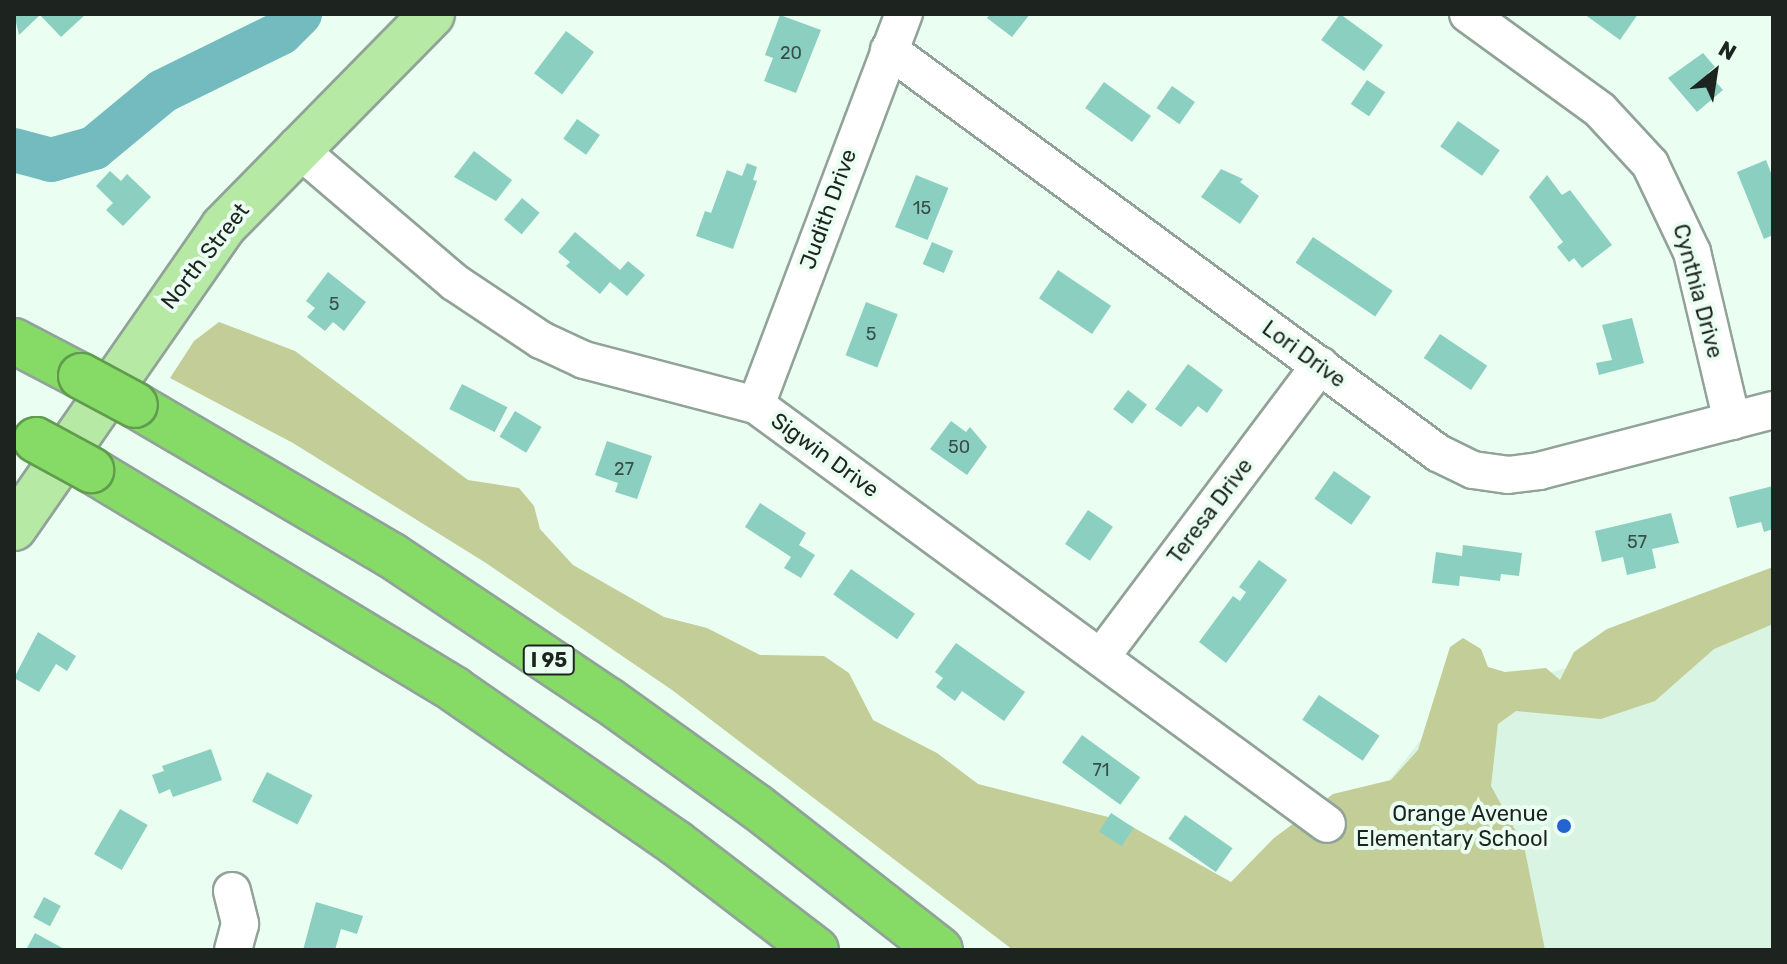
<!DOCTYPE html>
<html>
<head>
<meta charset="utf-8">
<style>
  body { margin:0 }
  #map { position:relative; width:1787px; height:964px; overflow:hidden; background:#ebfef2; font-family:Rubik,sans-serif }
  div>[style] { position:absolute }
  .built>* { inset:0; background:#daf4e4 }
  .forest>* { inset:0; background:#c2cd97 }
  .river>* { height:44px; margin:-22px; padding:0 22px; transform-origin:22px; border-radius:22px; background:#73bbbe }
  .building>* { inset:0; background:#8bcfc0; transform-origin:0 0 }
  .roads { filter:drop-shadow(2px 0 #91a398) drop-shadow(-2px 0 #91a398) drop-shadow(0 2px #91a398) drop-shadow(0 -2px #91a398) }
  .minor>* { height:36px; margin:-18px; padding:0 18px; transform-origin:18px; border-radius:18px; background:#fff }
  .major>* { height:44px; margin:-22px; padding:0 22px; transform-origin:22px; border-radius:22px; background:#b6e9a3 }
  .highway>* { height:44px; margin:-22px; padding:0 22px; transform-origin:22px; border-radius:22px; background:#85db65 }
  .bridges { filter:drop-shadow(2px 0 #619b4d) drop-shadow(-2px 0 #619b4d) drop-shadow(0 2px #619b4d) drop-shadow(0 -2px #619b4d) }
  .highway-bridge>* { height:44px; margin:-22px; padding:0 22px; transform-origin:22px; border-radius:22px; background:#85db65 }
  .dots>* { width:22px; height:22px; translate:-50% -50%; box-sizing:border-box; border:4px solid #ebfef2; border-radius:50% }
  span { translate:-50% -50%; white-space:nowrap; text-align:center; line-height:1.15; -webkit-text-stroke:8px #ebfef2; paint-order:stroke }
  .number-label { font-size:18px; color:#384f48 }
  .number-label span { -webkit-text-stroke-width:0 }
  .shield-label span { padding:2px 6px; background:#ebfef2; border:2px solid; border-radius:6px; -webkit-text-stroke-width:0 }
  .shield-label { font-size:20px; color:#1d2420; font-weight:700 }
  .street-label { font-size:22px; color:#1d2420 }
  .poi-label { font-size:22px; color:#1d2420 }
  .right { translate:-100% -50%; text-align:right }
  .frame { position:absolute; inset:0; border:16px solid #1d2420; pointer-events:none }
  .north { position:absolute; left:1675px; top:32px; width:80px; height:80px; -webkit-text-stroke:6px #ebfef2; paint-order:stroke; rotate:30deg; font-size:22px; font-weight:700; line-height:32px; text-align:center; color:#1d2420 }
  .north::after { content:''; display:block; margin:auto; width:28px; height:36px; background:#1d2420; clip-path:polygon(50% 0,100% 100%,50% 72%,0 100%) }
</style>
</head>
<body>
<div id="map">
  <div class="built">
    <div style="clip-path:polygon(1773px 607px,1773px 950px,1258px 950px,1450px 702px)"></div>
  </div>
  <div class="forest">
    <div style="clip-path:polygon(219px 322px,295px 351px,468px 480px,519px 488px,534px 506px,540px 529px,573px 565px,664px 617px,707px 628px,760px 655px,824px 656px,849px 673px,873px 720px,937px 753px,978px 784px,1120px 820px,1231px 882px,1274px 838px,1333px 794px,1391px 780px,1418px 750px,1450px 647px,1463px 638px,1481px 649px,1488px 667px,1505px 672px,1546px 668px,1560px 680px,1574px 652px,1607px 629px,1773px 567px,1773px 624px,1714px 649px,1655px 701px,1601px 719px,1516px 711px,1498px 724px,1491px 786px,1524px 846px,1545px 950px,1013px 950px,672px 690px,486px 563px,293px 443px,170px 378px,194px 341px)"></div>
  </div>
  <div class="river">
    <div style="left:14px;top:150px;width:38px;rotate:15deg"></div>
    <div style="left:51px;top:160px;width:45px;rotate:-15.6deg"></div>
    <div style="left:94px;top:148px;width:89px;rotate:-39.6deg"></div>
    <div style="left:163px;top:91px;width:131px;rotate:-26.2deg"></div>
    <div style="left:281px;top:33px;width:27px;rotate:-45deg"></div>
  </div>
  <div class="building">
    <div style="clip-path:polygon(14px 14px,86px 14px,61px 37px,40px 15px,19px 35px)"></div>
    <div style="clip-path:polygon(990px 14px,1030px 14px,1012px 37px,987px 18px)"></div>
    <div style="left:1340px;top:14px;width:53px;height:32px;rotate:36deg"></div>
    <div style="clip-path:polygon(1584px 14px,1638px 14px,1620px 40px)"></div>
    <div style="clip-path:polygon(780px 15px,821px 30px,796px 93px,764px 81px,773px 58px,765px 55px)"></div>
    <div style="left:566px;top:31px;width:35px;height:53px;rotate:37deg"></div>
    <div style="clip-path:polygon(1703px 53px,1715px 67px,1708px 73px,1723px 90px,1697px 112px,1668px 78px)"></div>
    <div style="left:1367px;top:80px;width:22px;height:29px;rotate:34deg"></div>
    <div style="left:1104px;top:82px;width:58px;height:32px;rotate:36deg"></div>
    <div style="left:1172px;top:86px;width:28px;height:27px;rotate:35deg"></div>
    <div style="left:577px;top:119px;width:28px;height:24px;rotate:35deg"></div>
    <div style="left:1458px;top:121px;width:51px;height:31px;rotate:35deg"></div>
    <div style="clip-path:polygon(474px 151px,512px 180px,496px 201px,454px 177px)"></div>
    <div style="clip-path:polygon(1766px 160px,1773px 178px,1773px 235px,1764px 239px,1737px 172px)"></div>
    <div style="clip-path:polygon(747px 163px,757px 167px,753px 180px,757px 181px,733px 249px,696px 236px,705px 211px,711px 213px,727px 170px,742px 176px)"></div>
    <div style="clip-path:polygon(1221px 169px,1243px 179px,1240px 182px,1259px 196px,1240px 224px,1201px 197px)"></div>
    <div style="clip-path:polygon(110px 171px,121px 181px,127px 174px,151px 197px,123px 226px,106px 210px,113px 203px,96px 186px)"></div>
    <div style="left:916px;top:175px;width:35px;height:56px;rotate:22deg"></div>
    <div style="clip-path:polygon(1547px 175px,1562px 195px,1570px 190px,1612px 245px,1582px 268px,1574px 258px,1569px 262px,1557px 247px,1563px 242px,1529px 197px)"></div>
    <div style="left:522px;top:198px;width:23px;height:28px;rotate:40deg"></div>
    <div style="clip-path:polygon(575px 232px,620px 270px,628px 261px,645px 275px,627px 296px,610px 282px,600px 294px,566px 266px,570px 262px,558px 252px)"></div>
    <div style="left:1313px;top:237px;width:96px;height:31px;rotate:34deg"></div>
    <div style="left:932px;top:242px;width:23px;height:24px;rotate:23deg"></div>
    <div style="left:1058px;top:270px;width:64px;height:34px;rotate:34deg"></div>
    <div style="clip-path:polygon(328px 272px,366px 302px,344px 331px,333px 322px,325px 331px,307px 317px,315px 308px,306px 301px)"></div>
    <div style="left:866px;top:302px;width:34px;height:57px;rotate:21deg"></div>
    <div style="clip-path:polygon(1632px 318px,1644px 363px,1599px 375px,1596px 363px,1612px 360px,1602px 325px)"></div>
    <div style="left:1440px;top:334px;width:57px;height:29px;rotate:34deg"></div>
    <div style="clip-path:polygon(1188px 364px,1223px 390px,1207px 413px,1198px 406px,1181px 427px,1155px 409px)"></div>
    <div style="left:462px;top:384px;width:51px;height:28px;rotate:27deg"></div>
    <div style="left:1128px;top:390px;width:24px;height:24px;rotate:38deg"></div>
    <div style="left:515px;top:411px;width:31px;height:30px;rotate:31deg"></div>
    <div style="clip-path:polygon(951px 421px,966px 432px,970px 427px,987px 447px,967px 475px,930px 449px)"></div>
    <div style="clip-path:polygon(607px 441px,652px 456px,637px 499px,615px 492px,618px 483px,595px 475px)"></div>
    <div style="left:1334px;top:471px;width:45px;height:34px;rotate:35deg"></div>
    <div style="clip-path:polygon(1773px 486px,1773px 529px,1764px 532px,1761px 522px,1737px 528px,1729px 497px)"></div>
    <div style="clip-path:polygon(760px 503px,806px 533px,799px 545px,815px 555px,801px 578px,784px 568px,791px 557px,745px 527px)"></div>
    <div style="left:1088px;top:510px;width:30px;height:41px;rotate:34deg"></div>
    <div style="clip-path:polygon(1671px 513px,1679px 543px,1652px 549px,1656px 568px,1627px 575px,1623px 557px,1602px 562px,1595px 531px)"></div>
    <div style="clip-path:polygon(1463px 545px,1522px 553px,1519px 576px,1501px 574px,1500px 581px,1460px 576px,1459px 586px,1432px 583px,1436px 552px,1462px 556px)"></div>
    <div style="clip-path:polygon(1259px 560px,1287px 580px,1226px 663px,1199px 642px,1233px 596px,1240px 601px,1246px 592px,1239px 587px)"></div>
    <div style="left:851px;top:569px;width:78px;height:31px;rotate:35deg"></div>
    <div style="clip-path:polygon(38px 632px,76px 656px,67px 671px,56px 664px,39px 692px,14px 678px)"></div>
    <div style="clip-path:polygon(956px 643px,1025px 692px,1004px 721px,962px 691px,955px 701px,936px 687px,943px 678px,935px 672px)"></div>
    <div style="left:1319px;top:695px;width:73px;height:30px;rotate:34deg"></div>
    <div style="left:1082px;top:735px;width:72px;height:34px;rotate:36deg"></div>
    <div style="clip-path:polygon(211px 749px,222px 780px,173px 797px,170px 789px,159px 794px,152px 775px,164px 771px,162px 766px)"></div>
    <div style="left:267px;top:772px;width:51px;height:33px;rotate:27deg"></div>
    <div style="left:120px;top:809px;width:32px;height:52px;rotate:30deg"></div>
    <div style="left:1111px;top:813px;width:27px;height:22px;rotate:33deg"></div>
    <div style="left:1185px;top:815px;width:58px;height:29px;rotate:35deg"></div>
    <div style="left:44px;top:897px;width:19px;height:23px;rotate:28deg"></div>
    <div style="clip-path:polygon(316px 902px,363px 916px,357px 934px,341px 929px,335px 950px,303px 950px)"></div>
    <div style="clip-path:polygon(35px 933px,66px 950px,26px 950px)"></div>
  </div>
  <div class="roads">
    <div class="minor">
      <div style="left:1468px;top:14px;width:163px;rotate:36deg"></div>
      <div style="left:1600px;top:110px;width:74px;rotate:47.2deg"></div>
      <div style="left:1650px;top:164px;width:98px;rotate:64.5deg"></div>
      <div style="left:1692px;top:252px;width:174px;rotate:76.7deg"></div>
      <div style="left:889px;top:50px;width:681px;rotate:36.28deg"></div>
      <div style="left:1438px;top:453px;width:39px;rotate:26deg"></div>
      <div style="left:1473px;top:470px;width:35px;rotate:8deg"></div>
      <div style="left:1508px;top:475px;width:31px;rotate:-7deg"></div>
      <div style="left:1539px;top:471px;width:242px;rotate:-14.6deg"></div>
      <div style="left:296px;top:147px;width:208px;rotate:40.5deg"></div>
      <div style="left:454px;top:282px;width:105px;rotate:33.7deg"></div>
      <div style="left:541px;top:340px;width:47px;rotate:24.9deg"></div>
      <div style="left:584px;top:360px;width:178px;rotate:14.7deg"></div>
      <div style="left:756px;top:405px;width:708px;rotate:36.27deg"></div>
      <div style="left:756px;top:405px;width:418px;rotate:-69.3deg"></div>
      <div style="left:1101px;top:657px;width:365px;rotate:-53.1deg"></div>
      <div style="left:232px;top:891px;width:34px;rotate:76deg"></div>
      <div style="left:240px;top:924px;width:27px;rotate:105deg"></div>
    </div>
    <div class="major">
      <div style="left:14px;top:528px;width:366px;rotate:-55.2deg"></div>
      <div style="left:223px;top:227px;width:298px;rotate:-45.5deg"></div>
    </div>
    <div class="highway">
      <div style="left:14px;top:341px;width:76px;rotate:27.6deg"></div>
      <div style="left:135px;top:405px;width:297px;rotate:30.4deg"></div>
      <div style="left:391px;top:555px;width:261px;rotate:33.8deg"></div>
      <div style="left:608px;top:700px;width:183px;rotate:35.7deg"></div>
      <div style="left:757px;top:807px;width:232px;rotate:38deg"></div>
      <div style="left:91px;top:470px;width:425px;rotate:31.1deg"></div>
      <div style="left:455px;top:690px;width:269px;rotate:34.7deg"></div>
      <div style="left:676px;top:843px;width:176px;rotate:37.4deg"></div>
    </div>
  </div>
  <div class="bridges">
    <div class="highway-bridge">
      <div style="left:81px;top:376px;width:61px;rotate:28.2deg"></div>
      <div style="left:36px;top:440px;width:63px;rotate:28.6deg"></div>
    </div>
  </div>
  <div class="dots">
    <div style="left:1564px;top:826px;background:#2464d0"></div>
  </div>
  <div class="number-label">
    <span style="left:791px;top:53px">20</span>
    <span style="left:922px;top:208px">15</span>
    <span style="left:334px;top:304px">5</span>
    <span style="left:871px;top:334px">5</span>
    <span style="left:959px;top:447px">50</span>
    <span style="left:624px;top:469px">27</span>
    <span style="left:1637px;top:542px">57</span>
    <span style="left:1101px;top:770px">71</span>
  </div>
  <div class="shield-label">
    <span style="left:549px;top:660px">I 95</span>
  </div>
  <div class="street-label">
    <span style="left:828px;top:209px;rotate:-70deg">Judith Drive</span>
    <span style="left:205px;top:256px;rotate:-52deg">North Street</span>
    <span style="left:1698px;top:291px;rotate:75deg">Cynthia Drive</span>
    <span style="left:1304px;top:354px;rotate:36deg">Lori Drive</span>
    <span style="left:825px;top:455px;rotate:36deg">Sigwin Drive</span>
    <span style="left:1210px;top:511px;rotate:-53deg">Teresa Drive</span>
  </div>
  <div class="poi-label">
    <span class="right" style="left:1548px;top:826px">Orange Avenue<br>Elementary School</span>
  </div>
  <div class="frame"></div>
  <div class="north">N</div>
</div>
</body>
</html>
